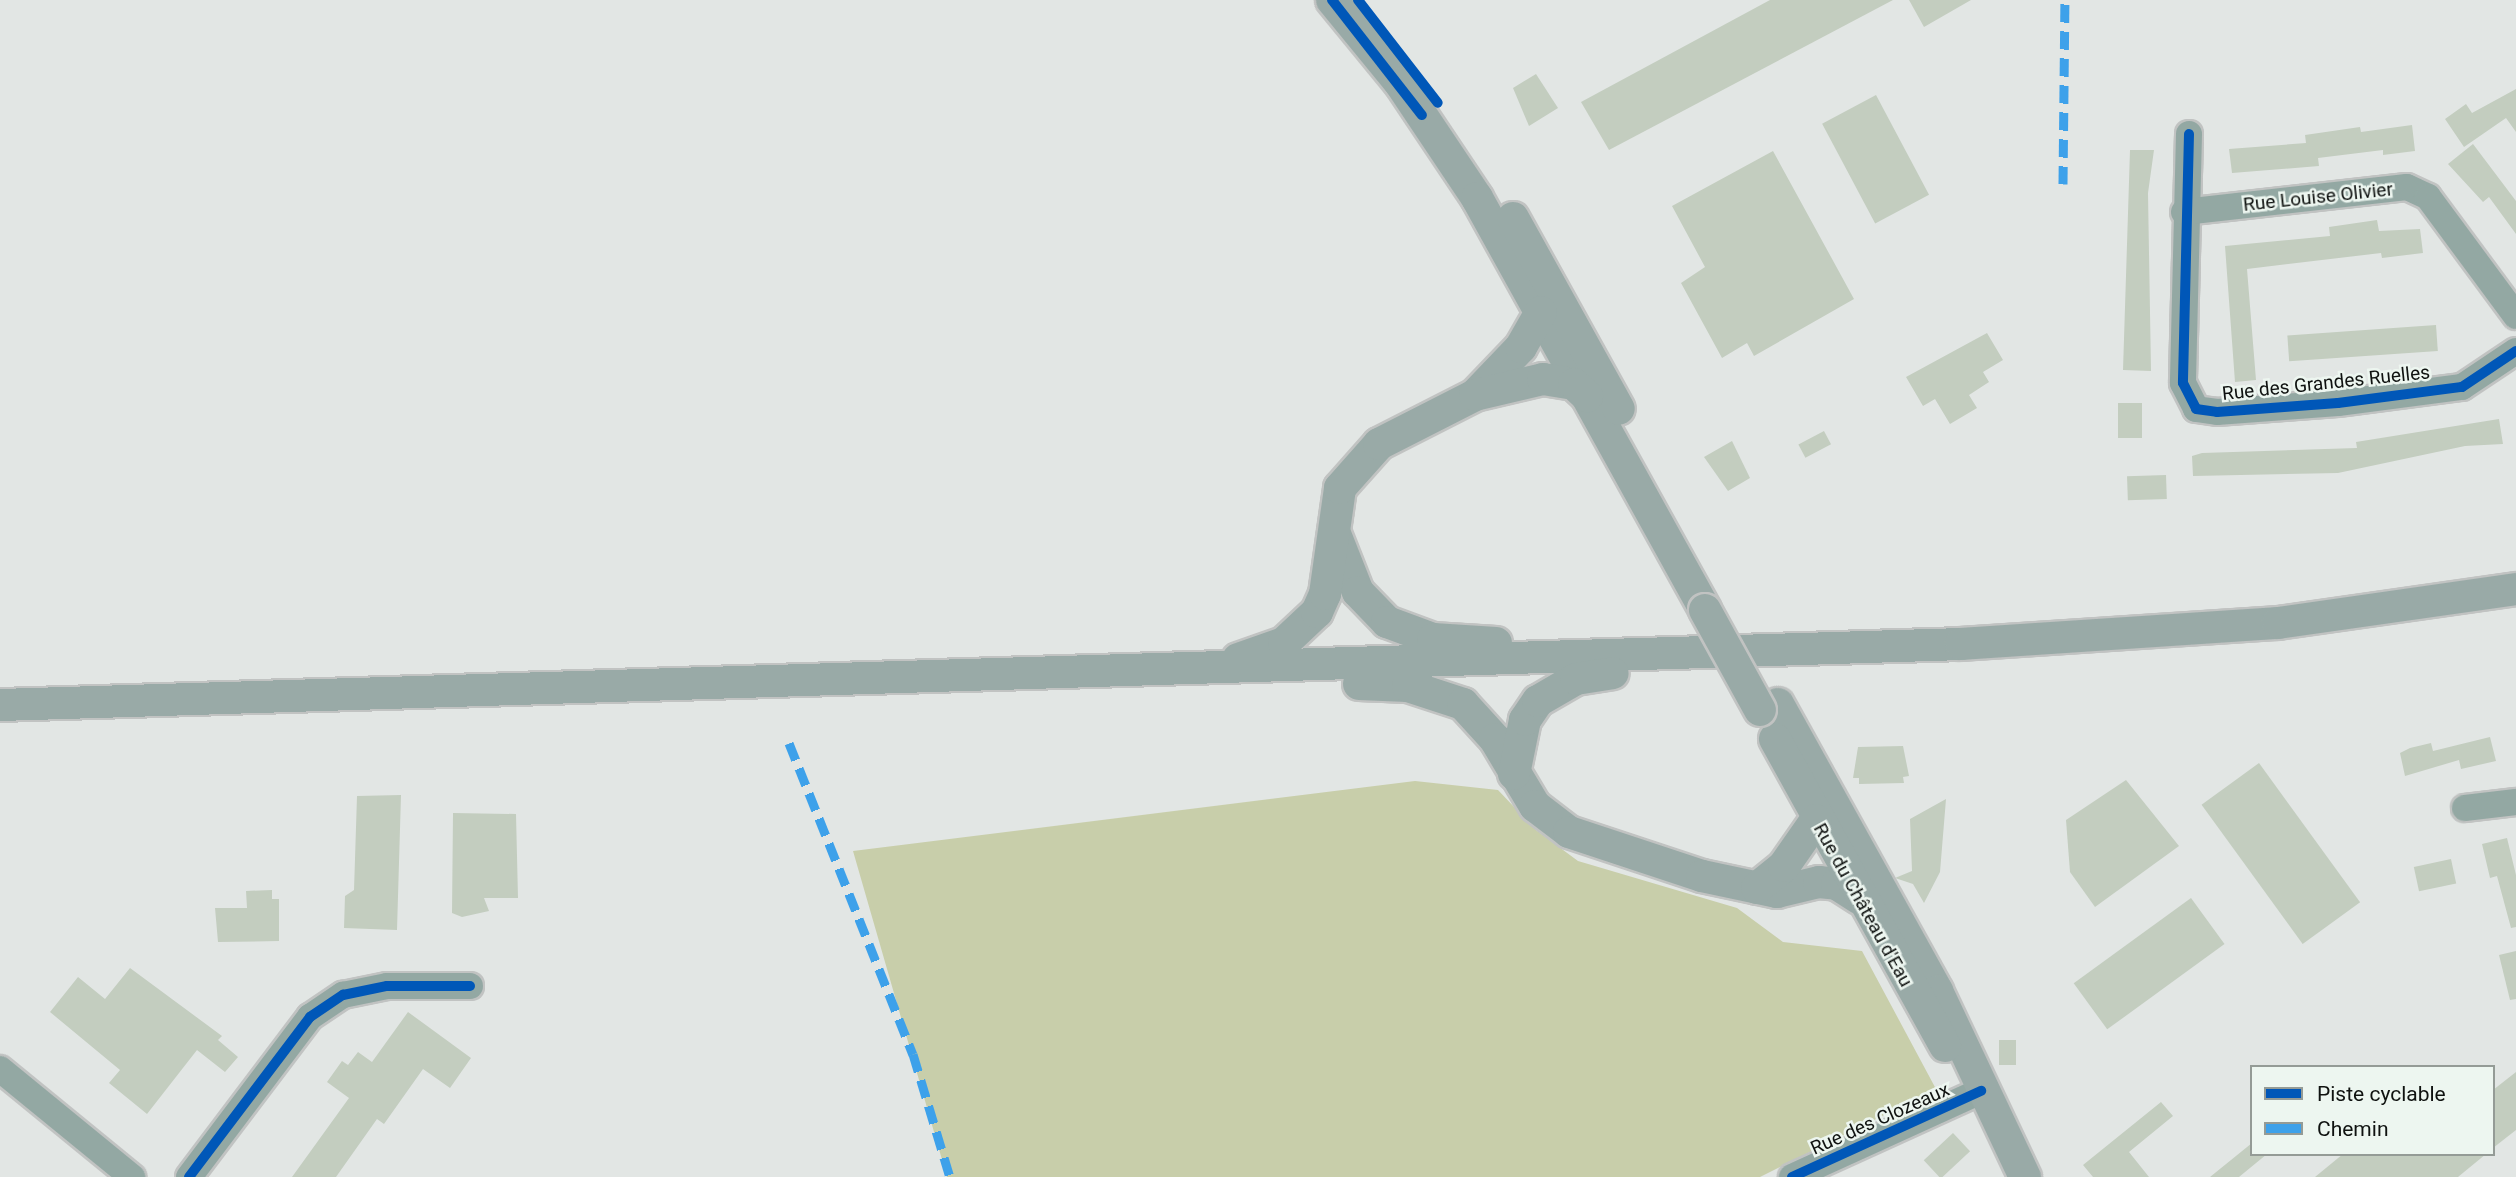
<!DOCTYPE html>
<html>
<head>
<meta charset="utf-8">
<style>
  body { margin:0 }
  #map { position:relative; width:2516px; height:1177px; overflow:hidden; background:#e2e6e4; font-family:Roboto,sans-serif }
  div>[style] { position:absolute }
  .green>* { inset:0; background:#c8ceaa }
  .building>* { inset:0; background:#c3cdbf; transform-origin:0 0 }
  .roads { filter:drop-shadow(2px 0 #c1c3c2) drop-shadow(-2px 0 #c1c3c2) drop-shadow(0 2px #c1c3c2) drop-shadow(0 -2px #c1c3c2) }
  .minor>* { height:26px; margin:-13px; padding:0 13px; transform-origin:13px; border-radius:13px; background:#93a8a3 }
  .major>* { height:32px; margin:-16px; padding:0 16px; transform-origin:16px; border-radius:16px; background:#99aaa7 }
  .bridges { filter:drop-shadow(2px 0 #c1c3c2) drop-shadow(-2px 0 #c1c3c2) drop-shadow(0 2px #c1c3c2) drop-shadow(0 -2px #c1c3c2) }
  .major-bridge>* { height:32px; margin:-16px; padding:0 16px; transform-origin:16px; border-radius:16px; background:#99aaa7 }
  .quiet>* { height:9px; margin-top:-4.5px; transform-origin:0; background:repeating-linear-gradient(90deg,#3da1ea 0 18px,transparent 0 27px) }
  .cycleway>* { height:10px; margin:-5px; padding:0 5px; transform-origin:5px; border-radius:5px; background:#0057b8 }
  span { translate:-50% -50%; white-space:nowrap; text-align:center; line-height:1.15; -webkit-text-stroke:5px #edf6f0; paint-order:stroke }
  .street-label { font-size:19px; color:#0f1210 }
  .legend { position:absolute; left:2250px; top:1065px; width:245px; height:91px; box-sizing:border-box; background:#edf6f0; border:2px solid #949b96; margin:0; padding:9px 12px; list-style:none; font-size:21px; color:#0f1210 }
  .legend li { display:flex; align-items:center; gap:14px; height:35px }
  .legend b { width:35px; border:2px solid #949b96 }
</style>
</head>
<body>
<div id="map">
  <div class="green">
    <div style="clip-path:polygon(1415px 781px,1498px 790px,1536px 830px,1578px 861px,1737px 908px,1783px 942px,1862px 951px,1936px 1089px,1760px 1177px,947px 1177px,853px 851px)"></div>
  </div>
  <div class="building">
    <div style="clip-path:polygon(1770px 0,1893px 0,1609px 150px,1581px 102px)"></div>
    <div style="clip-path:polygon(1909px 0,1971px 0,1924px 27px)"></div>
    <div style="clip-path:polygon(1536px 74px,1558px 108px,1529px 126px,1513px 88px)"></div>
    <div style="clip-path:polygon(2516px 89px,2516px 132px,2506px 118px,2464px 147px,2445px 119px,2466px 104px,2472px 113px)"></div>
    <div style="left:1876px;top:95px;width:113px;height:61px;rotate:62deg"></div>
    <div style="clip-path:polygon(2412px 125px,2415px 151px,2383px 155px,2383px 150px,2318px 158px,2319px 166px,2232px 173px,2229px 149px,2306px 143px,2305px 135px,2360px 127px,2361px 132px)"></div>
    <div style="clip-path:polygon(2473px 144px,2516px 201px,2516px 234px,2489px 197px,2483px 202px,2448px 164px)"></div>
    <div style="clip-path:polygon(2130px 150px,2154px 150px,2148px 193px,2151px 371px,2123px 370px)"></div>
    <div style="clip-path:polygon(1773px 151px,1854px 299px,1754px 356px,1747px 343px,1722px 358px,1681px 283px,1705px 267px,1672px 206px)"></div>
    <div style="clip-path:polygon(2377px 220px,2379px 231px,2420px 229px,2423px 253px,2382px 258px,2381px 253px,2247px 269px,2256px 380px,2235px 382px,2225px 246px,2330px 236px,2329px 227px)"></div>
    <div style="left:2436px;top:325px;width:26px;height:149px;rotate:86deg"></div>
    <div style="clip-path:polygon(1987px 333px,2003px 360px,1983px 372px,1989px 382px,1969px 395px,1977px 408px,1950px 424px,1935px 399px,1923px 406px,1906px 377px)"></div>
    <div style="left:2118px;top:403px;width:24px;height:35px"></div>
    <div style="clip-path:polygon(2499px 419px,2503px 444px,2465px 446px,2338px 473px,2193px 476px,2192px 456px,2202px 453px,2357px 448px,2356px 442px)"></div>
    <div style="left:1824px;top:431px;width:15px;height:29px;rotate:62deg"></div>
    <div style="clip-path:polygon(1732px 441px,1750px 478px,1728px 491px,1704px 457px)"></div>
    <div style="left:2166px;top:475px;width:24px;height:39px;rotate:88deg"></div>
    <div style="clip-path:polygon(2490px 737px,2496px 761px,2461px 769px,2459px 760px,2405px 776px,2400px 753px,2410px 748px,2431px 743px,2433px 751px)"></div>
    <div style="clip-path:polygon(1903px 746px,1909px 776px,1903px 777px,1904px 783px,1859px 784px,1859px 778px,1853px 778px,1858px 747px)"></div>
    <div style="left:2259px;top:763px;width:172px;height:71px;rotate:54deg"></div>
    <div style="clip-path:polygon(2126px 780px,2179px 846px,2095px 907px,2070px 872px,2066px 820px)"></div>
    <div style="clip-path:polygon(401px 795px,397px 930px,344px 928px,345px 896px,354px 890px,357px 796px)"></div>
    <div style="clip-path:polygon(1946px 799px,1940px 872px,1924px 903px,1913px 884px,1895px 878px,1912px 871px,1910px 819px)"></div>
    <div style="clip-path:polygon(453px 813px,516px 814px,518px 898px,484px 898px,489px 911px,462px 917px,452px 913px)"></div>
    <div style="clip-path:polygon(2507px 838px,2516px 875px,2516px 927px,2511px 928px,2497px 876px,2490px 878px,2482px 844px)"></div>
    <div style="left:2451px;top:859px;width:25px;height:38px;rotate:78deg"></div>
    <div style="clip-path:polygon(272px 890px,272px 899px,279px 899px,279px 941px,218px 942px,215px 908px,247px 908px,246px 891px)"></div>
    <div style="left:2191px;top:898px;width:57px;height:145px;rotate:54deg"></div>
    <div style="clip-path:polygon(2516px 951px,2516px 999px,2510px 1000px,2499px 955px)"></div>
    <div style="clip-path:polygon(130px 968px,222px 1036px,218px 1040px,238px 1057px,225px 1072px,197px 1050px,147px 1114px,109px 1083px,120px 1070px,50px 1012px,78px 977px,105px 999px)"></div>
    <div style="clip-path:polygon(408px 1012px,471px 1058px,450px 1088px,423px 1069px,384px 1124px,377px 1119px,336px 1177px,292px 1177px,349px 1098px,327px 1082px,342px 1061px,348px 1065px,358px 1052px,372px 1062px)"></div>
    <div style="left:1999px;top:1040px;width:17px;height:25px"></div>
    <div style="clip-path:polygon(2516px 1072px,2516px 1130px,2493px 1148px,2493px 1090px)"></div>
    <div style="clip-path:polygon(2161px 1102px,2173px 1116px,2129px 1152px,2149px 1177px,2093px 1177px,2083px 1165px)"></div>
    <div style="left:1953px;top:1133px;width:25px;height:40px;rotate:47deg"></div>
    <div style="clip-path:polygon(2252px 1143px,2252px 1154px,2267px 1154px,2239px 1177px,2210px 1177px)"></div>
    <div style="clip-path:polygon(2343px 1154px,2486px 1154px,2458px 1177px,2315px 1177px)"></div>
  </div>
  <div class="roads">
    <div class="minor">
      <div style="left:2189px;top:134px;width:249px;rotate:91.4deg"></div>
      <div style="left:2183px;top:383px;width:29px;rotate:63deg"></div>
      <div style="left:2196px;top:409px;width:21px;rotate:8deg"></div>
      <div style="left:2217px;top:412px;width:121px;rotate:-4.3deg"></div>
      <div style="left:2338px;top:403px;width:125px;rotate:-7.4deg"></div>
      <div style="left:2462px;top:387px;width:65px;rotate:-33.7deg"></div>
      <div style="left:2184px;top:212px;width:224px;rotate:-6.4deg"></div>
      <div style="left:2407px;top:187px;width:23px;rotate:25deg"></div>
      <div style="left:2428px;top:197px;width:148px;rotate:53.5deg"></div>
      <div style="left:2465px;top:808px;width:51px;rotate:-6.7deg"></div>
      <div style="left:0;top:1069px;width:171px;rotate:39.3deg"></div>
      <div style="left:189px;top:1177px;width:201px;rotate:-52.9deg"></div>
      <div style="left:310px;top:1017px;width:40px;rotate:-34deg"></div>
      <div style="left:343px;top:995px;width:45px;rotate:-11.6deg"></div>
      <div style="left:387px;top:986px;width:83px"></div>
      <div style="left:1792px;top:1177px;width:208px;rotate:-24.5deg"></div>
    </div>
    <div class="major">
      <div style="left:1332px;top:0;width:107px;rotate:50.7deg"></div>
      <div style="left:1400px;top:83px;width:138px;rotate:56.2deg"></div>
      <div style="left:1477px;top:198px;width:471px;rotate:61deg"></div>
      <div style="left:1513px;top:218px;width:218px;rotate:61deg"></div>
      <div style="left:1476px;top:394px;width:65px;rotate:-46.2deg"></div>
      <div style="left:1521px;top:347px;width:40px;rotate:-60.3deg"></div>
      <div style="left:1335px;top:534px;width:62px;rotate:68.4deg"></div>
      <div style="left:1358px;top:592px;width:42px;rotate:46deg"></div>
      <div style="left:1387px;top:622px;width:49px;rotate:20.3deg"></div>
      <div style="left:1433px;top:639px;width:63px;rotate:3.6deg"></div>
      <div style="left:1238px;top:659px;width:49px;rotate:-19.2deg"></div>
      <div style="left:1284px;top:643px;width:45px;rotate:-43.2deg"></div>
      <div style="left:1317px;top:612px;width:20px;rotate:-66deg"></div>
      <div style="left:1325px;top:594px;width:107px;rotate:-81.9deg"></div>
      <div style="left:1340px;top:488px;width:59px;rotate:-48.4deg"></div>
      <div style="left:1379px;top:444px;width:108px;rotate:-27deg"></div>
      <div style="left:1475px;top:395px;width:70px;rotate:-13.2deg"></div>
      <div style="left:1543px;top:379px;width:31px;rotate:9deg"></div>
      <div style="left:1574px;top:384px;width:18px;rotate:43deg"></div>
      <div style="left:1359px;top:684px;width:49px;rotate:2.3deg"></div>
      <div style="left:1408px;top:686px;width:58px;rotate:18.1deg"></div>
      <div style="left:1463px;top:704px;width:47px;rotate:47.6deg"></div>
      <div style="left:1495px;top:739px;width:78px;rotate:59.2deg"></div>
      <div style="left:1535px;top:806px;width:43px;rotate:37.4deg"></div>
      <div style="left:1569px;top:832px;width:140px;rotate:18.3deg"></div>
      <div style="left:1702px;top:876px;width:77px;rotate:12deg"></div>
      <div style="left:1777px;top:892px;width:43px;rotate:-13.4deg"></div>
      <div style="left:1819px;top:882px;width:18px;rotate:6deg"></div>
      <div style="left:1837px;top:884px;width:27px;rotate:33deg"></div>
      <div style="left:1778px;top:704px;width:328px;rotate:61deg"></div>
      <div style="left:1937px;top:991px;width:206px;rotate:64.7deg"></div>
      <div style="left:0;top:705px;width:1962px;rotate:-1.78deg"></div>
      <div style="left:1961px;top:644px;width:318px;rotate:-3.8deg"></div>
      <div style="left:2278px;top:623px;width:240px;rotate:-8.1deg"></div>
      <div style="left:1775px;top:739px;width:351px;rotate:61deg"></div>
      <div style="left:1514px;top:774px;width:55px;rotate:-78.5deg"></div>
      <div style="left:1525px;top:720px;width:23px;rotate:-56deg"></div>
      <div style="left:1538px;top:701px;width:44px;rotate:-30.1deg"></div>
      <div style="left:1576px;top:679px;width:37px;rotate:-9deg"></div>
      <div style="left:1757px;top:888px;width:35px;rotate:-39deg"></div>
      <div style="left:1784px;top:866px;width:56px;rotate:-55.2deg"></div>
    </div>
  </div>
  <div class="bridges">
    <div class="major-bridge">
      <div style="left:1705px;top:610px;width:114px;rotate:61.2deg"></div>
    </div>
  </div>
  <div class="quiet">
    <div style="left:2063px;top:184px;width:184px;rotate:-89.4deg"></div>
    <div style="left:789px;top:743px;width:335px;rotate:68.3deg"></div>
    <div style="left:913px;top:1054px;width:128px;rotate:73.3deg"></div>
  </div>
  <div class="cycleway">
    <div style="left:1332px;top:0;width:146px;rotate:52deg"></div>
    <div style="left:1358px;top:0;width:130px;rotate:52.2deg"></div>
    <div style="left:2189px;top:134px;width:249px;rotate:91.4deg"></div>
    <div style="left:2183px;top:383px;width:29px;rotate:63deg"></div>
    <div style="left:2196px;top:409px;width:21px;rotate:8deg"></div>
    <div style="left:2217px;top:412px;width:121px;rotate:-4.3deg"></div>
    <div style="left:2338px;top:403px;width:125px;rotate:-7.4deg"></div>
    <div style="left:2462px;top:387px;width:65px;rotate:-33.7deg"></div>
    <div style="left:189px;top:1177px;width:201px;rotate:-52.9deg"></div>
    <div style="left:310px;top:1017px;width:40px;rotate:-34deg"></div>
    <div style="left:343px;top:995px;width:45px;rotate:-11.6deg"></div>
    <div style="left:387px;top:986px;width:83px"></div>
    <div style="left:1792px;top:1177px;width:208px;rotate:-24.5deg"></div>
  </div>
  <div class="street-label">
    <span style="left:2318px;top:197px;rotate:-6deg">Rue Louise Olivier</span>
    <span style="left:2326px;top:383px;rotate:-6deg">Rue des Grandes Ruelles</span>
    <span style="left:1863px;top:905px;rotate:61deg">Rue du Château d'Eau</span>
    <span style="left:1880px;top:1119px;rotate:-24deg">Rue des Clozeaux</span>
  </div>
  <ul class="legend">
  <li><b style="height:9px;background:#0057b8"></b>Piste cyclable</li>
  <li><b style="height:9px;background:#3da1ea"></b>Chemin</li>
  </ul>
</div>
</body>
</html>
